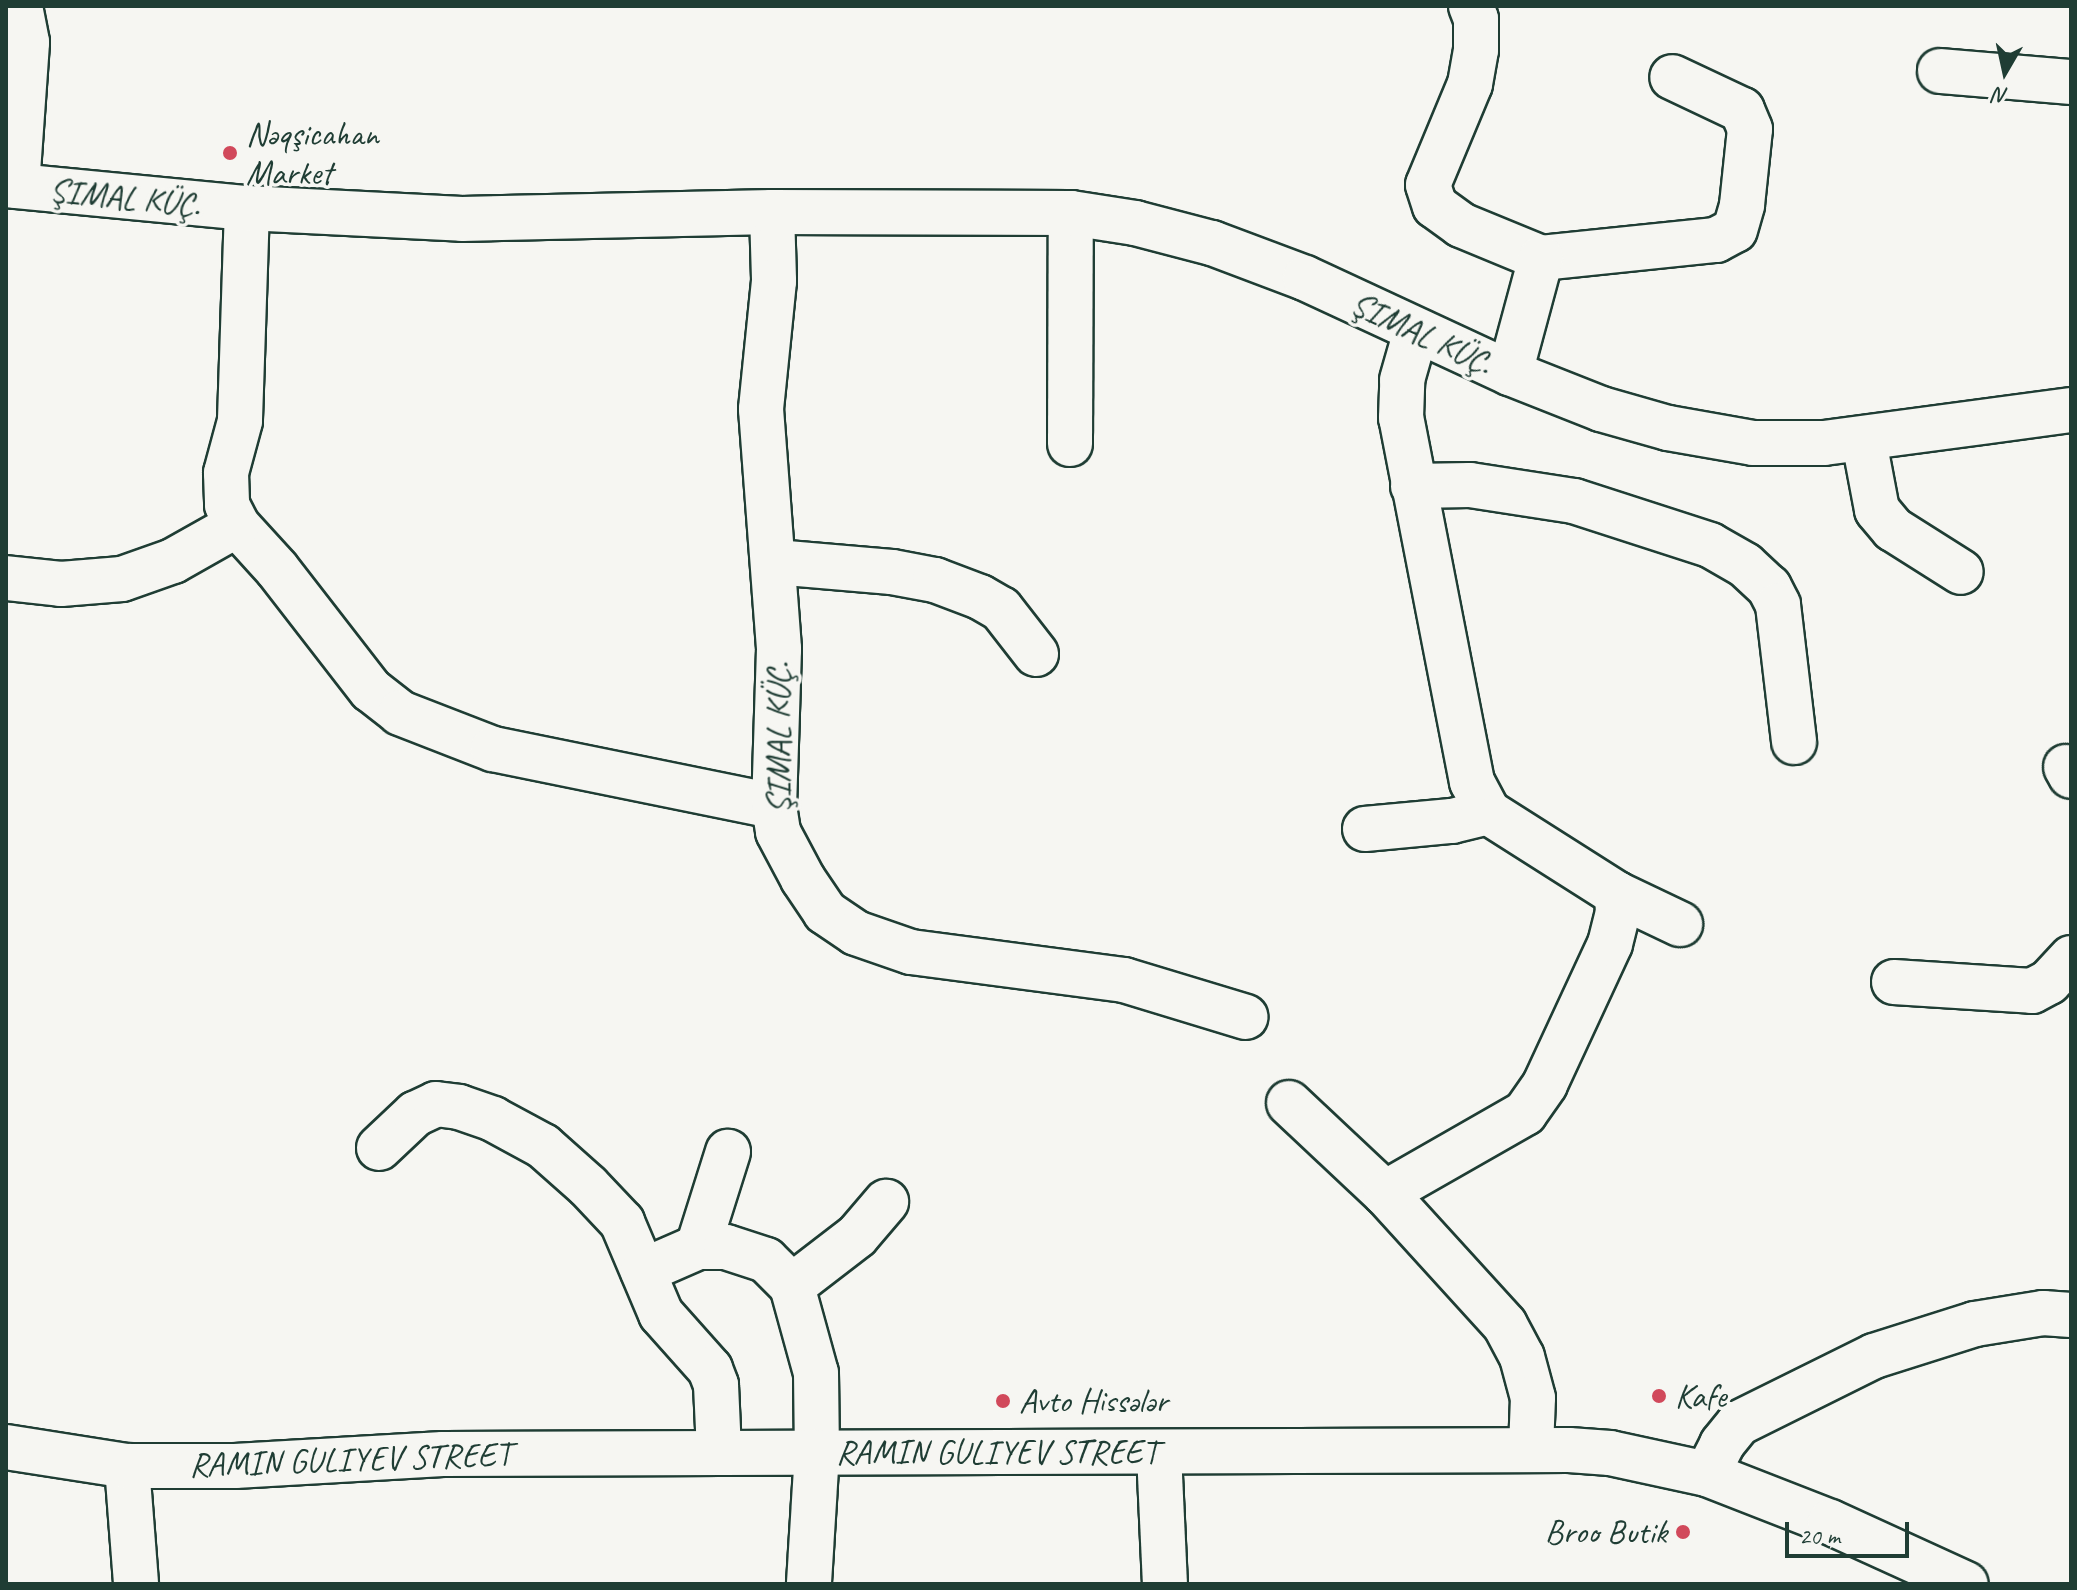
<!DOCTYPE html>
<html>
<head>
<meta charset="utf-8">
<style>
  body { margin:0 }
  #map { position:relative; width:2077px; height:1590px; overflow:hidden; background:#f6f6f2; font-family:Caveat,sans-serif }
  div>[style] { position:absolute }
  .roads { filter:drop-shadow(2px 0 #1f3d34) drop-shadow(-2px 0 #1f3d34) drop-shadow(0 2px #1f3d34) drop-shadow(0 -2px #1f3d34) }
  .minor>* { height:44px; margin:-22px; padding:0 22px; transform-origin:22px; border-radius:22px; background:#f6f6f2 }
  .tertiary>* { height:44px; margin:-22px; padding:0 22px; transform-origin:22px; border-radius:22px; background:#f6f6f2 }
  .dots>* { width:22px; height:22px; translate:-50% -50%; box-sizing:border-box; border:4px solid #f6f6f2; border-radius:50% }
  span { translate:-50% -50%; white-space:nowrap; text-align:center; line-height:1.15; -webkit-text-stroke:7px #f6f6f2; paint-order:stroke }
  .poi-label { font-size:34px; color:#1f3d34 }
  .left { translate:0 -50%; text-align:left }
  .right { translate:-100% -50%; text-align:right }
  .street-label { font-size:34px; color:#1f3d34 }
  .frame { position:absolute; inset:0; border:8px solid #1f3d34; pointer-events:none }
  .north { position:absolute; left:1965px; top:32px; width:80px; height:80px; -webkit-text-stroke:6px #f6f6f2; paint-order:stroke; rotate:189deg; font-size:22px; font-weight:700; line-height:32px; text-align:center; color:#1f3d34 }
  .north::after { content:''; display:block; margin:auto; width:28px; height:36px; background:#1f3d34; clip-path:polygon(50% 0,100% 100%,50% 72%,0 100%) }
  .scale { position:absolute; left:1785px; top:1522px; width:124px; height:36px; box-sizing:border-box; border:4px solid #1f3d34; border-top:0; padding-left:10px; font-size:24px; line-height:28px; white-space:nowrap; color:#1f3d34; -webkit-text-stroke:6px #f6f6f2; paint-order:stroke }
</style>
</head>
<body>
<div id="map">
  <div class="roads">
    <div class="minor">
      <div style="left:1471px;top:6px;width:14px;rotate:69deg"></div>
      <div style="left:1476px;top:19px;width:31px;rotate:90deg"></div>
      <div style="left:1476px;top:50px;width:35px;rotate:100deg"></div>
      <div style="left:1470px;top:84px;width:109px;rotate:112.6deg"></div>
      <div style="left:1428px;top:185px;width:22px;rotate:72deg"></div>
      <div style="left:1435px;top:206px;width:32px;rotate:36deg"></div>
      <div style="left:1461px;top:225px;width:87px;rotate:22.4deg"></div>
      <div style="left:1541px;top:258px;width:176px;rotate:-5.9deg"></div>
      <div style="left:1716px;top:240px;width:21px;rotate:-28deg"></div>
      <div style="left:1735px;top:230px;width:26px;rotate:-74deg"></div>
      <div style="left:1742px;top:205px;width:76px;rotate:-84deg"></div>
      <div style="left:1750px;top:129px;width:21px;rotate:-113deg"></div>
      <div style="left:1742px;top:110px;width:77px;rotate:-154.8deg"></div>
      <div style="left:1940px;top:71px;width:131px;rotate:4.8deg"></div>
      <div style="left:17px;top:186px;width:144px;rotate:-86deg"></div>
      <div style="left:27px;top:42px;width:37px;rotate:-101deg"></div>
      <div style="left:247px;top:208px;width:213px;rotate:91.9deg"></div>
      <div style="left:240px;top:421px;width:54px;rotate:105.1deg"></div>
      <div style="left:226px;top:473px;width:32px;rotate:88deg"></div>
      <div style="left:227px;top:505px;width:22px;rotate:63deg"></div>
      <div style="left:237px;top:525px;width:59px;rotate:47.7deg"></div>
      <div style="left:277px;top:569px;width:153px;rotate:52.2deg"></div>
      <div style="left:371px;top:690px;width:37px;rotate:38deg"></div>
      <div style="left:400px;top:713px;width:100px;rotate:21.2deg"></div>
      <div style="left:493px;top:749px;width:287px;rotate:11.5deg"></div>
      <div style="left:772px;top:212px;width:69px;rotate:88.3deg"></div>
      <div style="left:774px;top:281px;width:129px;rotate:95.8deg"></div>
      <div style="left:761px;top:409px;width:241px;rotate:85.7deg"></div>
      <div style="left:779px;top:649px;width:157px;rotate:91.8deg"></div>
      <div style="left:774px;top:806px;width:26px;rotate:81deg"></div>
      <div style="left:778px;top:832px;width:53px;rotate:62deg"></div>
      <div style="left:803px;top:879px;width:40px;rotate:56deg"></div>
      <div style="left:825px;top:912px;width:37px;rotate:34deg"></div>
      <div style="left:856px;top:933px;width:58px;rotate:19.1deg"></div>
      <div style="left:911px;top:952px;width:215px;rotate:7.5deg"></div>
      <div style="left:1124px;top:980px;width:127px;rotate:16.9deg"></div>
      <div style="left:1510px;top:373px;width:119px;rotate:-74.9deg"></div>
      <div style="left:1864px;top:441px;width:70px;rotate:79.3deg"></div>
      <div style="left:1877px;top:510px;width:25px;rotate:50deg"></div>
      <div style="left:1893px;top:529px;width:80px;rotate:32.3deg"></div>
      <div style="left:1070px;top:444px;width:231px;rotate:-89.8deg"></div>
      <div style="left:1413px;top:486px;width:57px;rotate:-1deg"></div>
      <div style="left:1470px;top:485px;width:105px;rotate:8.7deg"></div>
      <div style="left:1574px;top:501px;width:143px;rotate:17.9deg"></div>
      <div style="left:1710px;top:545px;width:40px;rotate:29.7deg"></div>
      <div style="left:1745px;top:565px;width:33px;rotate:43deg"></div>
      <div style="left:1769px;top:587px;width:20px;rotate:63deg"></div>
      <div style="left:1778px;top:605px;width:138px;rotate:83.3deg"></div>
      <div style="left:775px;top:562px;width:117px;rotate:4.9deg"></div>
      <div style="left:892px;top:572px;width:44px;rotate:10.5deg"></div>
      <div style="left:935px;top:580px;width:48px;rotate:20.7deg"></div>
      <div style="left:980px;top:597px;width:24px;rotate:30deg"></div>
      <div style="left:1001px;top:609px;width:57px;rotate:52.1deg"></div>
      <div style="left:6px;top:578px;width:55px;rotate:6.2deg"></div>
      <div style="left:61px;top:584px;width:61px;rotate:-4.7deg"></div>
      <div style="left:122px;top:579px;width:54px;rotate:-19.4deg"></div>
      <div style="left:173px;top:561px;width:73px;rotate:-29.4deg"></div>
      <div style="left:2066px;top:767px;width:10px;rotate:61deg"></div>
      <div style="left:1365px;top:829px;width:87px;rotate:-5.3deg"></div>
      <div style="left:1452px;top:821px;width:37px;rotate:-14deg"></div>
      <div style="left:1617px;top:894px;width:70px;rotate:25.5deg"></div>
      <div style="left:1894px;top:982px;width:138px;rotate:3.7deg"></div>
      <div style="left:2032px;top:991px;width:19px;rotate:-28deg"></div>
      <div style="left:2049px;top:982px;width:33px;rotate:-47deg"></div>
      <div style="left:1289px;top:1103px;width:132px;rotate:43.2deg"></div>
      <div style="left:1385px;top:1193px;width:178px;rotate:47.7deg"></div>
      <div style="left:1505px;top:1325px;width:36px;rotate:62deg"></div>
      <div style="left:1522px;top:1357px;width:42px;rotate:75deg"></div>
      <div style="left:1533px;top:1398px;width:50px;rotate:92.3deg"></div>
      <div style="left:379px;top:1148px;width:50px;rotate:-43.4deg"></div>
      <div style="left:415px;top:1114px;width:23px;rotate:-25deg"></div>
      <div style="left:436px;top:1104px;width:23px;rotate:7deg"></div>
      <div style="left:459px;top:1107px;width:36px;rotate:19deg"></div>
      <div style="left:493px;top:1119px;width:57px;rotate:28.4deg"></div>
      <div style="left:543px;top:1146px;width:60px;rotate:41.6deg"></div>
      <div style="left:588px;top:1186px;width:50px;rotate:46.6deg"></div>
      <div style="left:622px;top:1222px;width:100px;rotate:67deg"></div>
      <div style="left:661px;top:1314px;width:74px;rotate:48.3deg"></div>
      <div style="left:710px;top:1369px;width:17px;rotate:69deg"></div>
      <div style="left:716px;top:1385px;width:67px;rotate:87.4deg"></div>
      <div style="left:1385px;top:1193px;width:161px;rotate:-29.7deg"></div>
      <div style="left:1525px;top:1113px;width:35px;rotate:-55deg"></div>
      <div style="left:1545px;top:1084px;width:154px;rotate:-65.1deg"></div>
      <div style="left:1610px;top:944px;width:32px;rotate:-76deg"></div>
      <div style="left:1618px;top:913px;width:19px;rotate:-93deg"></div>
      <div style="left:1617px;top:894px;width:153px;rotate:-147.6deg"></div>
      <div style="left:1488px;top:812px;width:34px;rotate:-118deg"></div>
      <div style="left:1472px;top:782px;width:371px;rotate:-101deg"></div>
      <div style="left:1401px;top:418px;width:38px;rotate:-88deg"></div>
      <div style="left:1402px;top:380px;width:51px;rotate:-74.1deg"></div>
      <div style="left:698px;top:1247px;width:100px;rotate:-72.5deg"></div>
      <div style="left:643px;top:1271px;width:60px;rotate:-23.6deg"></div>
      <div style="left:698px;top:1247px;width:28px"></div>
      <div style="left:726px;top:1247px;width:42px;rotate:18deg"></div>
      <div style="left:766px;top:1260px;width:37px;rotate:45deg"></div>
      <div style="left:792px;top:1286px;width:90px;rotate:74.6deg"></div>
      <div style="left:816px;top:1373px;width:79px;rotate:89.3deg"></div>
      <div style="left:817px;top:1452px;width:132px;rotate:93.5deg"></div>
      <div style="left:792px;top:1286px;width:82px;rotate:-37.6deg"></div>
      <div style="left:857px;top:1236px;width:45px;rotate:-49.5deg"></div>
      <div style="left:1159px;top:1453px;width:131px;rotate:87.4deg"></div>
      <div style="left:127px;top:1466px;width:118px;rotate:85.6deg"></div>
    </div>
    <div class="tertiary">
      <div style="left:6px;top:185px;width:242px;rotate:5.5deg"></div>
      <div style="left:247px;top:208px;width:215px;rotate:2.9deg"></div>
      <div style="left:462px;top:219px;width:310px;rotate:-1.3deg"></div>
      <div style="left:772px;top:212px;width:299px;rotate:0.2deg"></div>
      <div style="left:1071px;top:213px;width:65px;rotate:8.9deg"></div>
      <div style="left:1135px;top:223px;width:80px;rotate:14.6deg"></div>
      <div style="left:1212px;top:243px;width:99px;rotate:20.6deg"></div>
      <div style="left:1305px;top:278px;width:226px;rotate:24.9deg"></div>
      <div style="left:1510px;top:373px;width:98px;rotate:21.6deg"></div>
      <div style="left:1601px;top:409px;width:70px;rotate:15.8deg"></div>
      <div style="left:1668px;top:428px;width:86px;rotate:10deg"></div>
      <div style="left:1753px;top:443px;width:71px"></div>
      <div style="left:1824px;top:443px;width:249px;rotate:-7.6deg"></div>
      <div style="left:6px;top:1447px;width:122px;rotate:8.9deg"></div>
      <div style="left:127px;top:1466px;width:108px"></div>
      <div style="left:235px;top:1466px;width:208px;rotate:-3.3deg"></div>
      <div style="left:443px;top:1454px;width:1126px;rotate:-0.2deg"></div>
      <div style="left:1569px;top:1450px;width:41px;rotate:4.2deg"></div>
      <div style="left:1610px;top:1453px;width:99px;rotate:12.2deg"></div>
      <div style="left:1707px;top:1474px;width:132px;rotate:21.3deg"></div>
      <div style="left:1830px;top:1522px;width:149px;rotate:24.5deg"></div>
      <div style="left:1707px;top:1474px;width:34px;rotate:-63deg"></div>
      <div style="left:1722px;top:1444px;width:27px;rotate:-51deg"></div>
      <div style="left:1739px;top:1423px;width:151px;rotate:-26.4deg"></div>
      <div style="left:1874px;top:1356px;width:106px;rotate:-17.6deg"></div>
      <div style="left:1975px;top:1324px;width:69px;rotate:-9.2deg"></div>
      <div style="left:2043px;top:1313px;width:28px;rotate:4deg"></div>
    </div>
  </div>
  <div class="dots">
    <div style="left:230px;top:153px;background:#d1495b"></div>
    <div style="left:1659px;top:1396px;background:#d1495b"></div>
    <div style="left:1003px;top:1401px;background:#d1495b"></div>
    <div style="left:1683px;top:1532px;background:#d1495b"></div>
  </div>
  <div class="poi-label">
    <span class="left" style="left:246px;top:153px">Nəqşicahan<br>Market</span>
    <span class="left" style="left:1675px;top:1396px">Kafe</span>
    <span class="left" style="left:1019px;top:1401px">Avto Hissələr</span>
    <span class="right" style="left:1667px;top:1532px">Broo Butik</span>
  </div>
  <div class="street-label">
    <span style="left:125px;top:197px;rotate:6deg">ŞIMAL KÜÇ.</span>
    <span style="left:1422px;top:333px;rotate:25deg">ŞIMAL KÜÇ.</span>
    <span style="left:778px;top:738px;rotate:-90deg">ŞIMAL KÜÇ.</span>
    <span style="left:997px;top:1452px">RAMIN GULIYEV STREET</span>
    <span style="left:350px;top:1459px;rotate:-2deg">RAMIN GULIYEV STREET</span>
  </div>
  <div class="frame"></div>
  <div class="north">N</div>
  <div class="scale">20 m</div>
</div>
</body>
</html>
